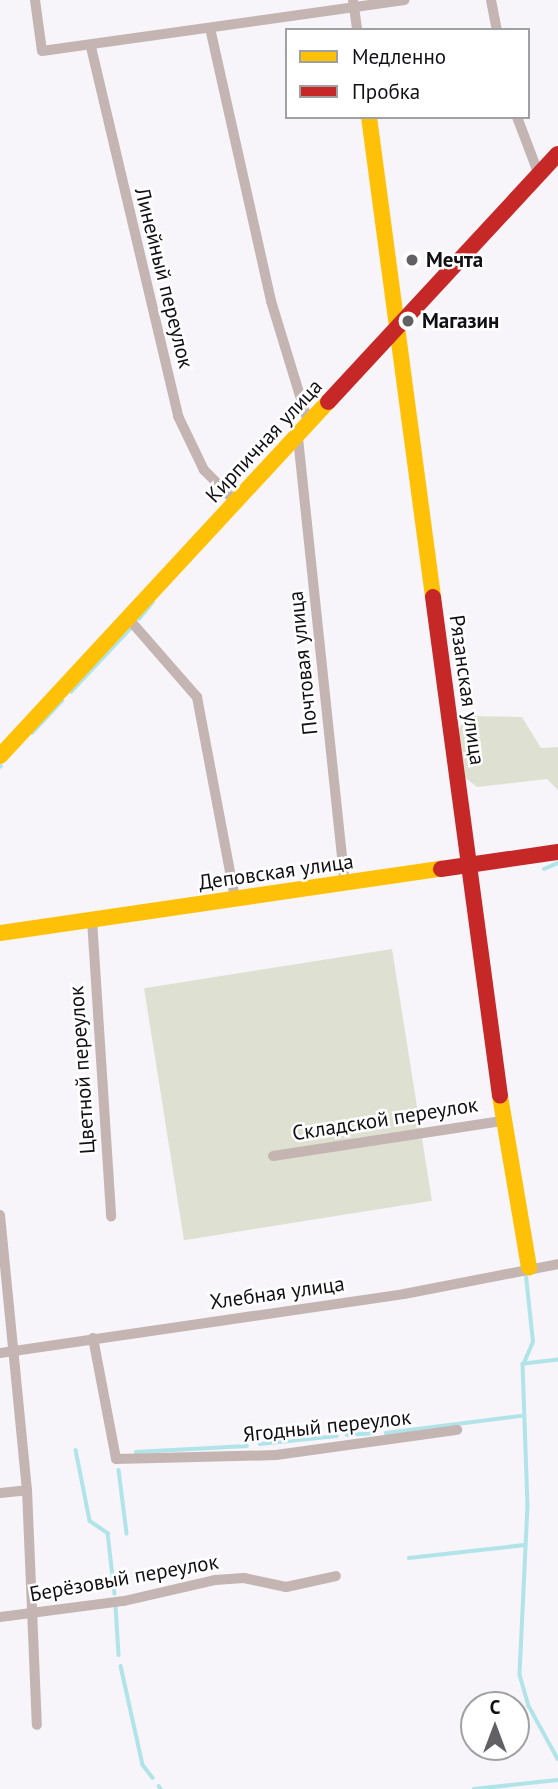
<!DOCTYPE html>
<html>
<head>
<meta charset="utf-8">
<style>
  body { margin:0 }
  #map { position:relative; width:558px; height:1789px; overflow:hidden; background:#f7f4fa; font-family:"PT Sans",sans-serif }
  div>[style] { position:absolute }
  .green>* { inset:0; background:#dee1d1; transform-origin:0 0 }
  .stream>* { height:3.5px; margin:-1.75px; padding:0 1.75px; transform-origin:1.75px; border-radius:1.75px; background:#b0e4e9 }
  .street>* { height:10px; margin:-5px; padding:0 5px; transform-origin:5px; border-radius:5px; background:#c4b5b2 }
  .slow>* { height:16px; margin:-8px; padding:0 8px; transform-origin:8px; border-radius:8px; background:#ffc107 }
  .jam>* { height:16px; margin:-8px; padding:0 8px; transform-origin:8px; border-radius:8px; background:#c62828 }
  .dots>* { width:19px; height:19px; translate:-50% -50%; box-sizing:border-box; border:4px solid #fff; border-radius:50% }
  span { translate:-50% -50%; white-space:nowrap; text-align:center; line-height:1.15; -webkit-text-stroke:5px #fff; paint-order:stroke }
  .poi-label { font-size:21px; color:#121015; font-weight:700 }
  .left { translate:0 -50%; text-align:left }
  .street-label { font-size:21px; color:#121015 }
  .legend { position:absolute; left:285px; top:28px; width:245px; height:91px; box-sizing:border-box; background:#fff; border:2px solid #a09fa1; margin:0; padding:9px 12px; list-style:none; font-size:21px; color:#121015 }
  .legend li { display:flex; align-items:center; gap:14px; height:35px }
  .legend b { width:35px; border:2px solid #a09fa1 }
  .north { position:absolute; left:460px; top:1691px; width:70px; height:70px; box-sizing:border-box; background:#fff; border:2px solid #a09fa1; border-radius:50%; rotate:0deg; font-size:19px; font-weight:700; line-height:28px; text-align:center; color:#121015 }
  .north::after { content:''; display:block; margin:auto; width:24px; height:32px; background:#626065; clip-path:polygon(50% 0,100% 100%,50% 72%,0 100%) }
</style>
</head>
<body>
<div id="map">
  <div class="green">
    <div style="clip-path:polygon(466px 716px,522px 717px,541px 748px,558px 747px,558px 790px,547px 779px,477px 787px,463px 776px,457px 733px)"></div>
    <div style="left:392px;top:949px;width:255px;height:251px;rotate:81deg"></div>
  </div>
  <div class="stream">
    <div style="left:139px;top:619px;width:22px;rotate:-51deg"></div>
    <div style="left:71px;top:692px;width:86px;rotate:-46.9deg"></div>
    <div style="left:32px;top:733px;width:44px;rotate:-46.8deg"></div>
    <div style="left:0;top:767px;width:1px;rotate:-45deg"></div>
    <div style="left:544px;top:869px;width:15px;rotate:-23deg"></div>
    <div style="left:558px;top:1360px;width:35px;rotate:173deg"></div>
    <div style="left:523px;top:1364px;width:141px;rotate:88deg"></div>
    <div style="left:528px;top:1505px;width:170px;rotate:92.7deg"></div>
    <div style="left:520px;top:1675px;width:32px;rotate:74deg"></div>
    <div style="left:529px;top:1706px;width:60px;rotate:61.3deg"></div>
    <div style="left:524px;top:1363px;width:23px;rotate:-67deg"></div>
    <div style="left:533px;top:1342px;width:65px;rotate:-96.1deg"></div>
    <div style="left:386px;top:1433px;width:136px;rotate:-7.2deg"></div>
    <div style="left:347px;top:1435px;width:26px;rotate:-4deg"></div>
    <div style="left:260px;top:1444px;width:77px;rotate:-5.9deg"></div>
    <div style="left:76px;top:1450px;width:72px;rotate:78.8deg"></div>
    <div style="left:90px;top:1521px;width:22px;rotate:34deg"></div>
    <div style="left:108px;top:1533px;width:61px;rotate:83.5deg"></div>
    <div style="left:136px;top:1452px;width:111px;rotate:-3.1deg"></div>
    <div style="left:119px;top:1470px;width:64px;rotate:82.8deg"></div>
    <div style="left:409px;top:1558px;width:116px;rotate:-6.4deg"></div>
    <div style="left:116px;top:1606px;width:49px;rotate:86.5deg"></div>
    <div style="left:121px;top:1666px;width:101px;rotate:77.5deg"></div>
    <div style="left:143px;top:1765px;width:16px;rotate:52deg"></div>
    <div style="left:159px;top:1786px;width:4px;rotate:56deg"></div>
    <div style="left:474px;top:1789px;width:84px;rotate:-6.1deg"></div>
  </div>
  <div class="street">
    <div style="left:35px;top:0;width:51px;rotate:82.2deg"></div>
    <div style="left:42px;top:51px;width:366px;rotate:-8deg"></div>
    <div style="left:353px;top:0;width:30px;rotate:82deg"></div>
    <div style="left:491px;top:0;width:31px;rotate:79deg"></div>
    <div style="left:210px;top:28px;width:280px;rotate:77.4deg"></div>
    <div style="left:271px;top:301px;width:130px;rotate:73deg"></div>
    <div style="left:91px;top:47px;width:379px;rotate:76.7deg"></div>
    <div style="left:178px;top:416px;width:60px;rotate:64.3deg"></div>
    <div style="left:204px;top:470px;width:45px;rotate:45deg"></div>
    <div style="left:517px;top:117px;width:62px;rotate:69.2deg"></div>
    <div style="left:298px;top:438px;width:448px;rotate:84deg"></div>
    <div style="left:128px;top:618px;width:105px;rotate:48.9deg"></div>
    <div style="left:197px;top:697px;width:206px;rotate:79.3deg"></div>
    <div style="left:92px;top:920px;width:297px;rotate:86.3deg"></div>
    <div style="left:273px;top:1156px;width:233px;rotate:-8.7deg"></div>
    <div style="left:0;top:1215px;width:276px;rotate:84.4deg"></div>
    <div style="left:27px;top:1490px;width:235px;rotate:87.6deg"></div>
    <div style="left:93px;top:1338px;width:123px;rotate:79.2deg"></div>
    <div style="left:116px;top:1459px;width:160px;rotate:-1.4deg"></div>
    <div style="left:276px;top:1455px;width:183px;rotate:-7.9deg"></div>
    <div style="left:0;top:1353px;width:408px;rotate:-8.3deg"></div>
    <div style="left:404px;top:1294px;width:157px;rotate:-11deg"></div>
    <div style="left:0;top:1493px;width:27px;rotate:-6deg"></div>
    <div style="left:0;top:1617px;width:125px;rotate:-7.4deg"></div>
    <div style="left:124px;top:1601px;width:93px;rotate:-13deg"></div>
    <div style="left:215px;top:1580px;width:29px;rotate:-4deg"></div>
    <div style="left:244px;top:1578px;width:43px;rotate:12.1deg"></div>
    <div style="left:286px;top:1587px;width:51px;rotate:-12.4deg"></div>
  </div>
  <div class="slow">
    <div style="left:369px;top:117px;width:484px;rotate:82.4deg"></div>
    <div style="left:0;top:756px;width:483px;rotate:-47.2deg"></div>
    <div style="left:0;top:933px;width:446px;rotate:-8.3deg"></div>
    <div style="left:500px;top:1096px;width:174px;rotate:80.4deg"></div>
  </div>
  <div class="jam">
    <div style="left:328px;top:402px;width:338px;rotate:-47.2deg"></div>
    <div style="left:433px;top:597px;width:503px;rotate:82.35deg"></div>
    <div style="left:441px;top:869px;width:118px;rotate:-8.3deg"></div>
  </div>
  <div class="dots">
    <div style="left:412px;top:260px;background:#626065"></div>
    <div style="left:408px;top:321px;background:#626065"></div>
  </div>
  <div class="poi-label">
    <span class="left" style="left:426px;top:260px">Мечта</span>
    <span class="left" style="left:422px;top:321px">Магазин</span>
  </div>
  <div class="street-label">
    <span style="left:164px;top:278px;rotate:76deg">Линейный переулок</span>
    <span style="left:264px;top:441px;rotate:-47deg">Кирпичная улица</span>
    <span style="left:303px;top:663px;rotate:-96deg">Почтовая улица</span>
    <span style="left:467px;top:690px;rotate:82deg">Рязанская улица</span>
    <span style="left:276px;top:872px;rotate:-8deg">Деповская улица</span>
    <span style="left:82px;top:1070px;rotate:-94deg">Цветной переулок</span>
    <span style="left:385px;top:1119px;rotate:-9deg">Складской переулок</span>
    <span style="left:277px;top:1293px;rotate:-8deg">Хлебная улица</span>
    <span style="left:327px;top:1426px;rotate:-6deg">Ягодный переулок</span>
    <span style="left:124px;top:1578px;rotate:-10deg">Берёзовый переулок</span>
  </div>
  <ul class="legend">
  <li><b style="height:9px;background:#ffc107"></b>Медленно</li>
  <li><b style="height:9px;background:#c62828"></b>Пробка</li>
  </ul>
  <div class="north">С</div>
</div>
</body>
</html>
